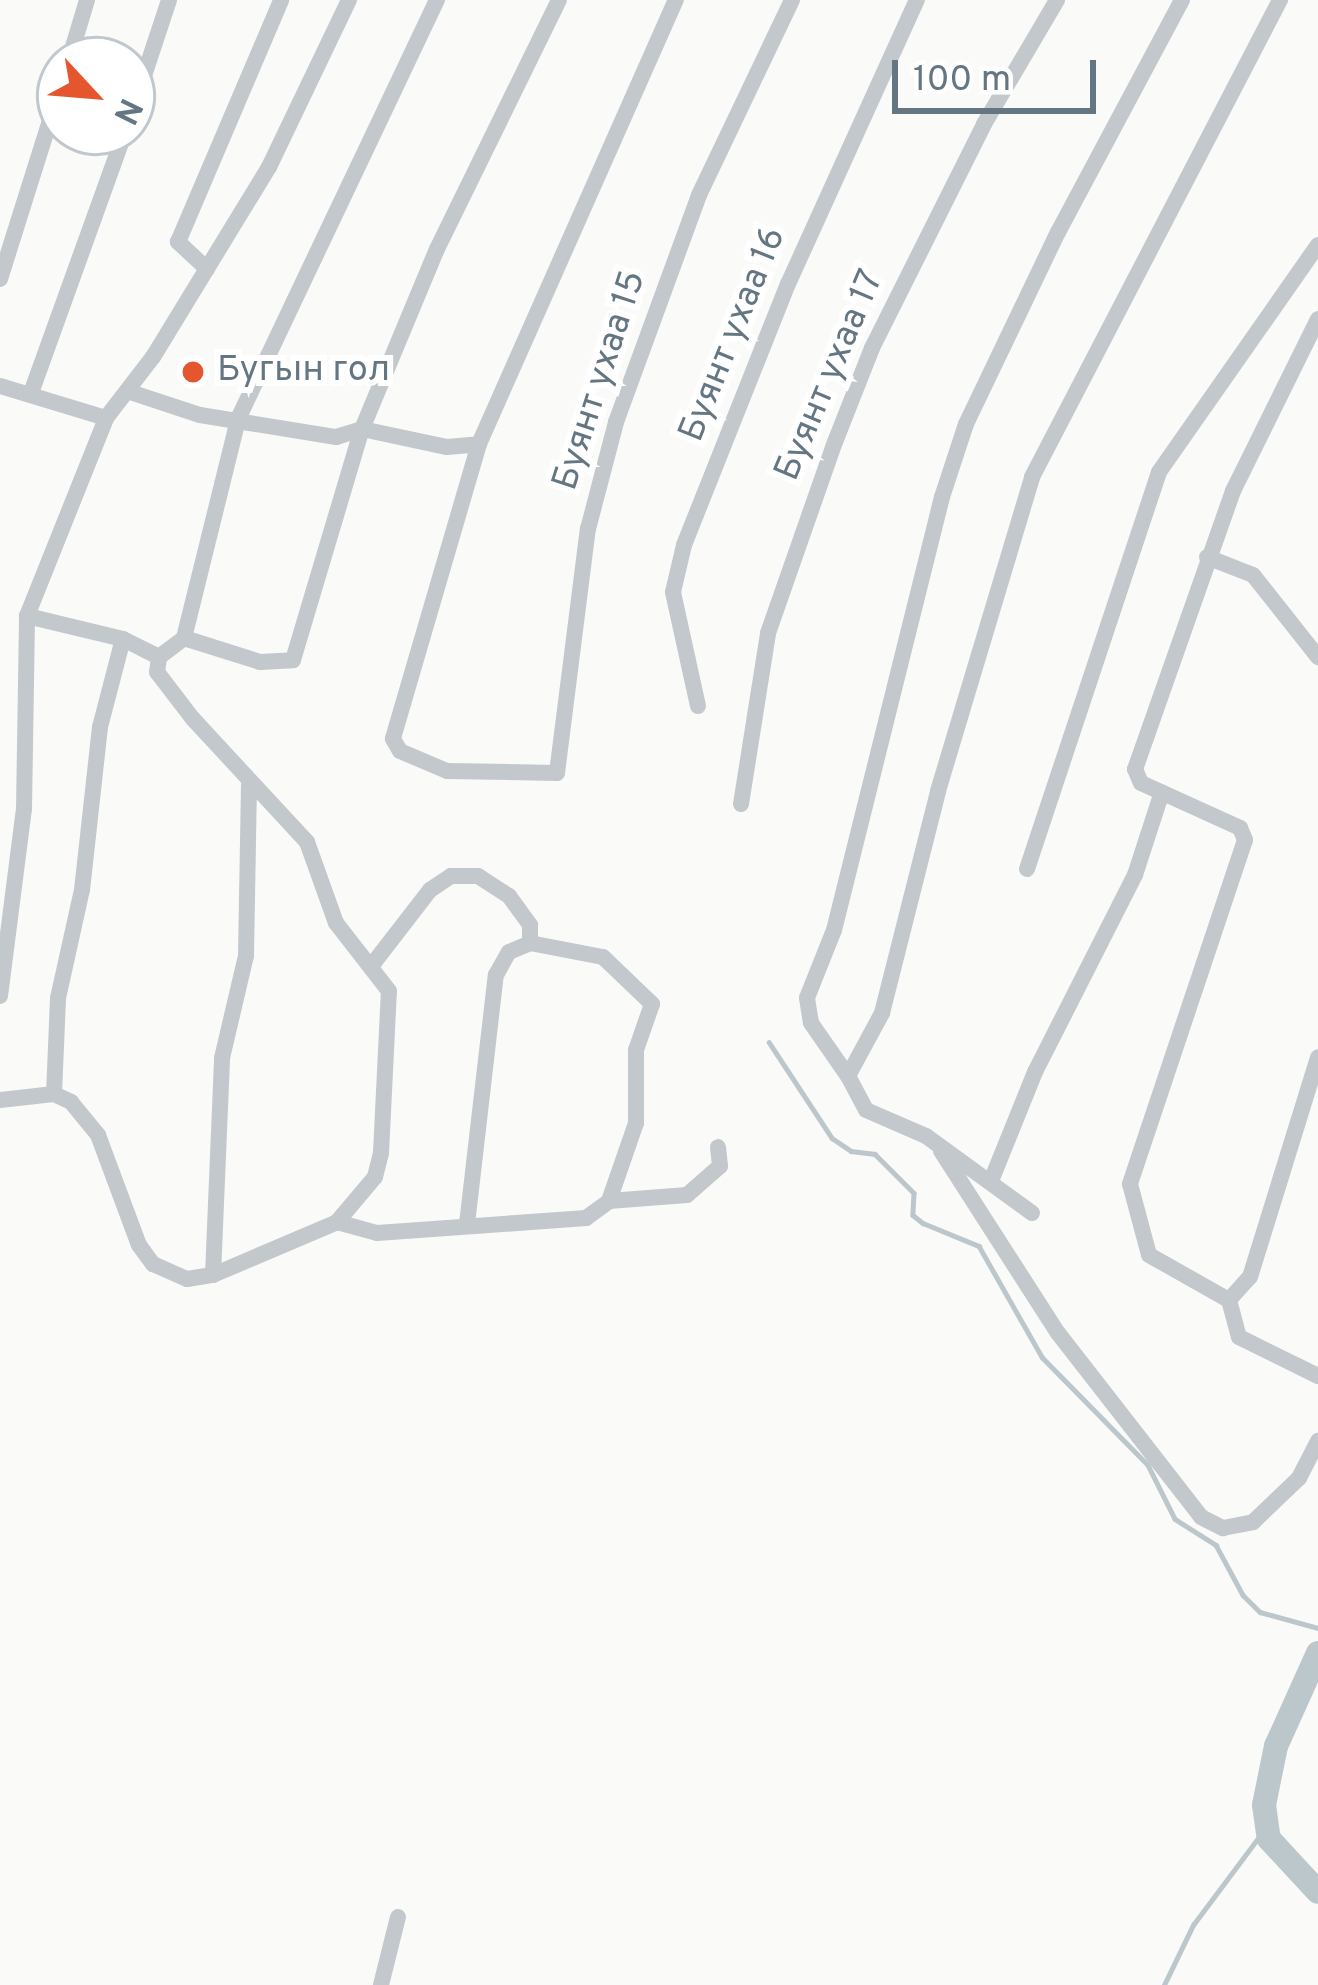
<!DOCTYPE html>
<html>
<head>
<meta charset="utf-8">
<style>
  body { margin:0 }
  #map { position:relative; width:1318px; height:1985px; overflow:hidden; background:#fafaf8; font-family:Overpass,sans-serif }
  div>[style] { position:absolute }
  .stream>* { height:4.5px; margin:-2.25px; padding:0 2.25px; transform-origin:2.25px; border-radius:2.25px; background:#bbc7cb }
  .river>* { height:24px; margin:-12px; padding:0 12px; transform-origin:12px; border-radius:12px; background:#bbc7cb }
  .minor>* { height:16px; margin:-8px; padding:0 8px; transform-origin:8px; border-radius:8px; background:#c3c8cc }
  .dots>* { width:33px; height:33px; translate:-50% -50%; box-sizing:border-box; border:6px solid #fff; border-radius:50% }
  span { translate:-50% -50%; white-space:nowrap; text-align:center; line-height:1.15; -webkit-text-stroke:12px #fff; paint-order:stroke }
  .street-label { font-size:36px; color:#657683 }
  .poi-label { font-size:36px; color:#657683 }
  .left { translate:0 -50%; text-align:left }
  .north { position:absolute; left:36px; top:36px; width:120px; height:120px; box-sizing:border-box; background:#fff; border:3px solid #c1c8cd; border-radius:50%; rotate:116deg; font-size:33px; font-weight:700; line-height:48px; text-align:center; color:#657683 }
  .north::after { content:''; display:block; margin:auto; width:42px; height:54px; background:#e4572e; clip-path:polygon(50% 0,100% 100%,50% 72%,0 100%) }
  .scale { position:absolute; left:892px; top:60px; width:204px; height:54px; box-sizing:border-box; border:6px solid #657683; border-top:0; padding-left:15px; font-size:36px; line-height:42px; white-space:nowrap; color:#657683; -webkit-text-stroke:9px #fff; paint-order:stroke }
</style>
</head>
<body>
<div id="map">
  <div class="stream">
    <div style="left:769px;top:1042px;width:115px;rotate:56.7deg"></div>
    <div style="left:832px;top:1138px;width:23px;rotate:34deg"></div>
    <div style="left:851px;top:1151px;width:24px;rotate:7deg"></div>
    <div style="left:875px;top:1154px;width:55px;rotate:45deg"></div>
    <div style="left:914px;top:1193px;width:22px;rotate:93deg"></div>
    <div style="left:913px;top:1215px;width:13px;rotate:39deg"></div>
    <div style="left:923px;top:1223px;width:61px;rotate:22.3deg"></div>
    <div style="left:979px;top:1246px;width:128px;rotate:60.4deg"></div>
    <div style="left:1042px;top:1357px;width:151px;rotate:45.5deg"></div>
    <div style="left:1148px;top:1465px;width:60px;rotate:63.4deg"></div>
    <div style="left:1175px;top:1519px;width:49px;rotate:32.4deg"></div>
    <div style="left:1216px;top:1545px;width:57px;rotate:61.6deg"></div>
    <div style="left:1243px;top:1595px;width:24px;rotate:45deg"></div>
    <div style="left:1260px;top:1612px;width:60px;rotate:15.4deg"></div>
    <div style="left:1164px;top:1985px;width:67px;rotate:-64.2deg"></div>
    <div style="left:1193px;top:1925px;width:124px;rotate:-53.2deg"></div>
  </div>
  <div class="river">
    <div style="left:1318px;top:1653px;width:102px;rotate:114.3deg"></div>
    <div style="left:1276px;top:1746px;width:60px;rotate:101.5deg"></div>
    <div style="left:1264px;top:1805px;width:34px;rotate:82deg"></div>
    <div style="left:1269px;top:1839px;width:72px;rotate:47.2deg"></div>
  </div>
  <div class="minor">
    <div style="left:1182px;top:0;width:263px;rotate:118.1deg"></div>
    <div style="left:1058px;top:232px;width:213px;rotate:115.6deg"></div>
    <div style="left:966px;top:424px;width:77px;rotate:108.2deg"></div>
    <div style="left:942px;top:497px;width:446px;rotate:104deg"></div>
    <div style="left:834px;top:930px;width:73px;rotate:111.7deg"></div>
    <div style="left:807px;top:998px;width:25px;rotate:81deg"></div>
    <div style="left:811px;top:1023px;width:65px;rotate:55.1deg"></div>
    <div style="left:848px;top:1076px;width:72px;rotate:-61.6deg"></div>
    <div style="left:882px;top:1013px;width:229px;rotate:-75.8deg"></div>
    <div style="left:938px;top:791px;width:328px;rotate:-73.3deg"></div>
    <div style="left:1032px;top:477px;width:538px;rotate:-62.53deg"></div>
    <div style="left:69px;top:60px;width:63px;rotate:-73.3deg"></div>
    <div style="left:132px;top:112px;width:118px;rotate:-71.7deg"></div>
    <div style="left:207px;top:269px;width:40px;rotate:-137deg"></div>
    <div style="left:178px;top:242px;width:263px;rotate:-66.9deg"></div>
    <div style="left:0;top:279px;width:199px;rotate:-72.5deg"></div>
    <div style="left:1318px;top:319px;width:192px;rotate:116.3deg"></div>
    <div style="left:1233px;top:491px;width:295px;rotate:109.4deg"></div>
    <div style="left:1135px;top:769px;width:15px;rotate:67deg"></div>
    <div style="left:1141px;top:783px;width:109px;rotate:24.4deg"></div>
    <div style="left:1240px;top:828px;width:13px;rotate:67deg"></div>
    <div style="left:1245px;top:840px;width:363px;rotate:108.5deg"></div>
    <div style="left:1130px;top:1184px;width:73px;rotate:75deg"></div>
    <div style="left:1149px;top:1255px;width:92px;rotate:29.4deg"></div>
    <div style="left:1229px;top:1300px;width:38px;rotate:75deg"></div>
    <div style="left:1239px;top:1337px;width:88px;rotate:26.3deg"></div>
    <div style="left:0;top:386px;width:111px;rotate:16.8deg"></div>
    <div style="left:127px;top:391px;width:77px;rotate:18.2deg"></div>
    <div style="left:200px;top:415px;width:138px;rotate:9.2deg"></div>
    <div style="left:336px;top:437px;width:27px;rotate:-17deg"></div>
    <div style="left:362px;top:429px;width:87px;rotate:12deg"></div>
    <div style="left:447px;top:447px;width:32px;rotate:-5deg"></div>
    <div style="left:479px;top:444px;width:486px;rotate:-66.1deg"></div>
    <div style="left:31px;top:393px;width:277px;rotate:-70.2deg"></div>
    <div style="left:479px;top:444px;width:307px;rotate:106.3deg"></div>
    <div style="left:393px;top:739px;width:14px;rotate:60deg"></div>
    <div style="left:400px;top:751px;width:51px;rotate:23.1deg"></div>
    <div style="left:447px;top:771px;width:110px;rotate:1deg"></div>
    <div style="left:557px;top:773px;width:246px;rotate:-82.8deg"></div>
    <div style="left:588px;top:529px;width:111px;rotate:-75.3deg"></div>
    <div style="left:616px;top:422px;width:242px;rotate:-69.9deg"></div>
    <div style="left:699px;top:195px;width:216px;rotate:-64.5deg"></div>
    <div style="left:1207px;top:557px;width:49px;rotate:21.4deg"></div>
    <div style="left:1253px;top:575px;width:105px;rotate:51.6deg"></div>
    <div style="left:184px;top:638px;width:80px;rotate:17.5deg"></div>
    <div style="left:260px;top:662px;width:33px;rotate:-3deg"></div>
    <div style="left:293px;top:660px;width:241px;rotate:-73.4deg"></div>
    <div style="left:362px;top:429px;width:195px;rotate:-67.4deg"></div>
    <div style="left:437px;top:249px;width:277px;rotate:-63.9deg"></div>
    <div style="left:159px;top:657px;width:31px;rotate:-37deg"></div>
    <div style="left:184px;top:638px;width:226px;rotate:-76.1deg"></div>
    <div style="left:238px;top:419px;width:464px;rotate:-64.6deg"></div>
    <div style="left:698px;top:706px;width:117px;rotate:-102.4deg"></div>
    <div style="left:673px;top:592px;width:48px;rotate:-76.8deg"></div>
    <div style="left:684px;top:545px;width:281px;rotate:-68.3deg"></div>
    <div style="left:788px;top:284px;width:312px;rotate:-65.6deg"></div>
    <div style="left:741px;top:804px;width:173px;rotate:-81deg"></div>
    <div style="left:768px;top:633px;width:202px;rotate:-70.7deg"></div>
    <div style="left:835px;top:442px;width:101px;rotate:-68.5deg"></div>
    <div style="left:872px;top:348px;width:250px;rotate:-63.4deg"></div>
    <div style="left:984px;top:124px;width:144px;rotate:-59.5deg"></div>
    <div style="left:1027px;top:869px;width:418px;rotate:-71.6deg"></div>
    <div style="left:1159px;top:472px;width:277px;rotate:-55deg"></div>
    <div style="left:372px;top:965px;width:95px;rotate:-52.3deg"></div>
    <div style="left:430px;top:890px;width:25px;rotate:-34deg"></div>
    <div style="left:451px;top:876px;width:27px"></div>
    <div style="left:478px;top:876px;width:37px;rotate:33deg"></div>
    <div style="left:509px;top:896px;width:36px;rotate:54deg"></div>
    <div style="left:530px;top:925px;width:18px;rotate:90deg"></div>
    <div style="left:0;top:996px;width:189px;rotate:-82.7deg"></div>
    <div style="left:24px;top:809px;width:193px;rotate:-89.1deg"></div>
    <div style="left:27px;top:616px;width:213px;rotate:-68.2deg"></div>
    <div style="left:106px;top:418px;width:77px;rotate:-52.4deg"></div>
    <div style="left:153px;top:357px;width:223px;rotate:-58.6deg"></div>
    <div style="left:269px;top:167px;width:185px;rotate:-64.4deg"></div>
    <div style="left:848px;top:1076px;width:38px;rotate:62deg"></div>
    <div style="left:866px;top:1110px;width:65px;rotate:23.4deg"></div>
    <div style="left:926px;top:1136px;width:131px;rotate:36deg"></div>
    <div style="left:54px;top:1094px;width:96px;rotate:-87.6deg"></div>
    <div style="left:58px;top:998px;width:111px;rotate:-77.5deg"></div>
    <div style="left:82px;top:890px;width:164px;rotate:-83.7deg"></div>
    <div style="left:100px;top:727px;width:91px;rotate:-75.4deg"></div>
    <div style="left:0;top:1100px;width:54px;rotate:-6.3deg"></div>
    <div style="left:54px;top:1094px;width:19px;rotate:25deg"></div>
    <div style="left:71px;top:1102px;width:43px;rotate:50.7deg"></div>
    <div style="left:98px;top:1135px;width:117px;rotate:69.6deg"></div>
    <div style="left:139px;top:1245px;width:24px;rotate:54deg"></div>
    <div style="left:153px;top:1264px;width:37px;rotate:24deg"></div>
    <div style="left:187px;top:1279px;width:26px;rotate:-9deg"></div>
    <div style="left:213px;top:1275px;width:135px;rotate:-23.1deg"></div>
    <div style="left:337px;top:1222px;width:59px;rotate:-49.8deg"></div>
    <div style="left:375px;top:1177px;width:25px;rotate:-76deg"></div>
    <div style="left:381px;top:1153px;width:162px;rotate:-87.2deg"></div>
    <div style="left:389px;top:991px;width:86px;rotate:-127.9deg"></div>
    <div style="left:336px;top:923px;width:86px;rotate:-109.7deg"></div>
    <div style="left:307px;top:842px;width:168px;rotate:-132.8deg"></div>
    <div style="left:193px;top:719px;width:59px;rotate:-127.5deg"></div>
    <div style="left:157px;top:672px;width:15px;rotate:-82deg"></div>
    <div style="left:159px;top:657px;width:40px;rotate:-153.4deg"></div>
    <div style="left:123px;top:639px;width:99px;rotate:-166.5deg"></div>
    <div style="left:941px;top:1151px;width:216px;rotate:57.3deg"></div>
    <div style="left:1058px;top:1333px;width:233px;rotate:52.1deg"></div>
    <div style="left:1201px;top:1517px;width:25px;rotate:27deg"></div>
    <div style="left:1223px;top:1528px;width:31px;rotate:-11deg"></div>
    <div style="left:1253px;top:1522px;width:64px;rotate:-43.7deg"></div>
    <div style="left:1299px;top:1478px;width:42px;rotate:-62.8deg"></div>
    <div style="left:991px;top:1181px;width:118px;rotate:-68deg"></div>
    <div style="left:1035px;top:1072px;width:221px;rotate:-63.1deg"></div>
    <div style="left:1135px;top:875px;width:87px;rotate:-72deg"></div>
    <div style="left:337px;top:1222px;width:41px;rotate:15.4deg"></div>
    <div style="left:377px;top:1233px;width:210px;rotate:-4.1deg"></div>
    <div style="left:586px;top:1218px;width:29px;rotate:-36deg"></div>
    <div style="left:609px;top:1201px;width:78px;rotate:-4.4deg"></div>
    <div style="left:687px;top:1195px;width:44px;rotate:-41.3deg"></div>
    <div style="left:720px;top:1166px;width:19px;rotate:-96deg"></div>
    <div style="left:467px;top:1224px;width:251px;rotate:-83.4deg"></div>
    <div style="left:496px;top:975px;width:26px;rotate:-61deg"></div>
    <div style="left:509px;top:952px;width:23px;rotate:-23deg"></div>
    <div style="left:530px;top:943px;width:74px;rotate:10.9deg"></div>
    <div style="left:603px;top:957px;width:68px;rotate:43.8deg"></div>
    <div style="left:652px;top:1004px;width:49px;rotate:109.2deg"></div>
    <div style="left:636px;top:1050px;width:73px;rotate:90deg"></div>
    <div style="left:636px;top:1123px;width:83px;rotate:109.1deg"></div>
    <div style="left:213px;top:1275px;width:217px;rotate:-87.6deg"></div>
    <div style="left:222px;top:1058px;width:105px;rotate:-76.8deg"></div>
    <div style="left:246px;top:956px;width:174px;rotate:-89deg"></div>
    <div style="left:1229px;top:1300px;width:31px;rotate:-48deg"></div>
    <div style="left:1250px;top:1277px;width:230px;rotate:-72.8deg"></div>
    <div style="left:381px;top:1985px;width:70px;rotate:-76deg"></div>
  </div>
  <div class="dots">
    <div style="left:193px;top:372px;background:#e4572e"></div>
  </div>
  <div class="street-label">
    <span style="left:734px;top:335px;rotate:-68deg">Буянт ухаа 16</span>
    <span style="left:831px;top:376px;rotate:-67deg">Буянт ухаа 17</span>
    <span style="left:601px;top:381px;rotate:-72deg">Буянт ухаа 15</span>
  </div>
  <div class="poi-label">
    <span class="left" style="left:217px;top:372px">Бугын гол</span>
  </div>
  <div class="north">N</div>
  <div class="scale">100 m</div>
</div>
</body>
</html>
